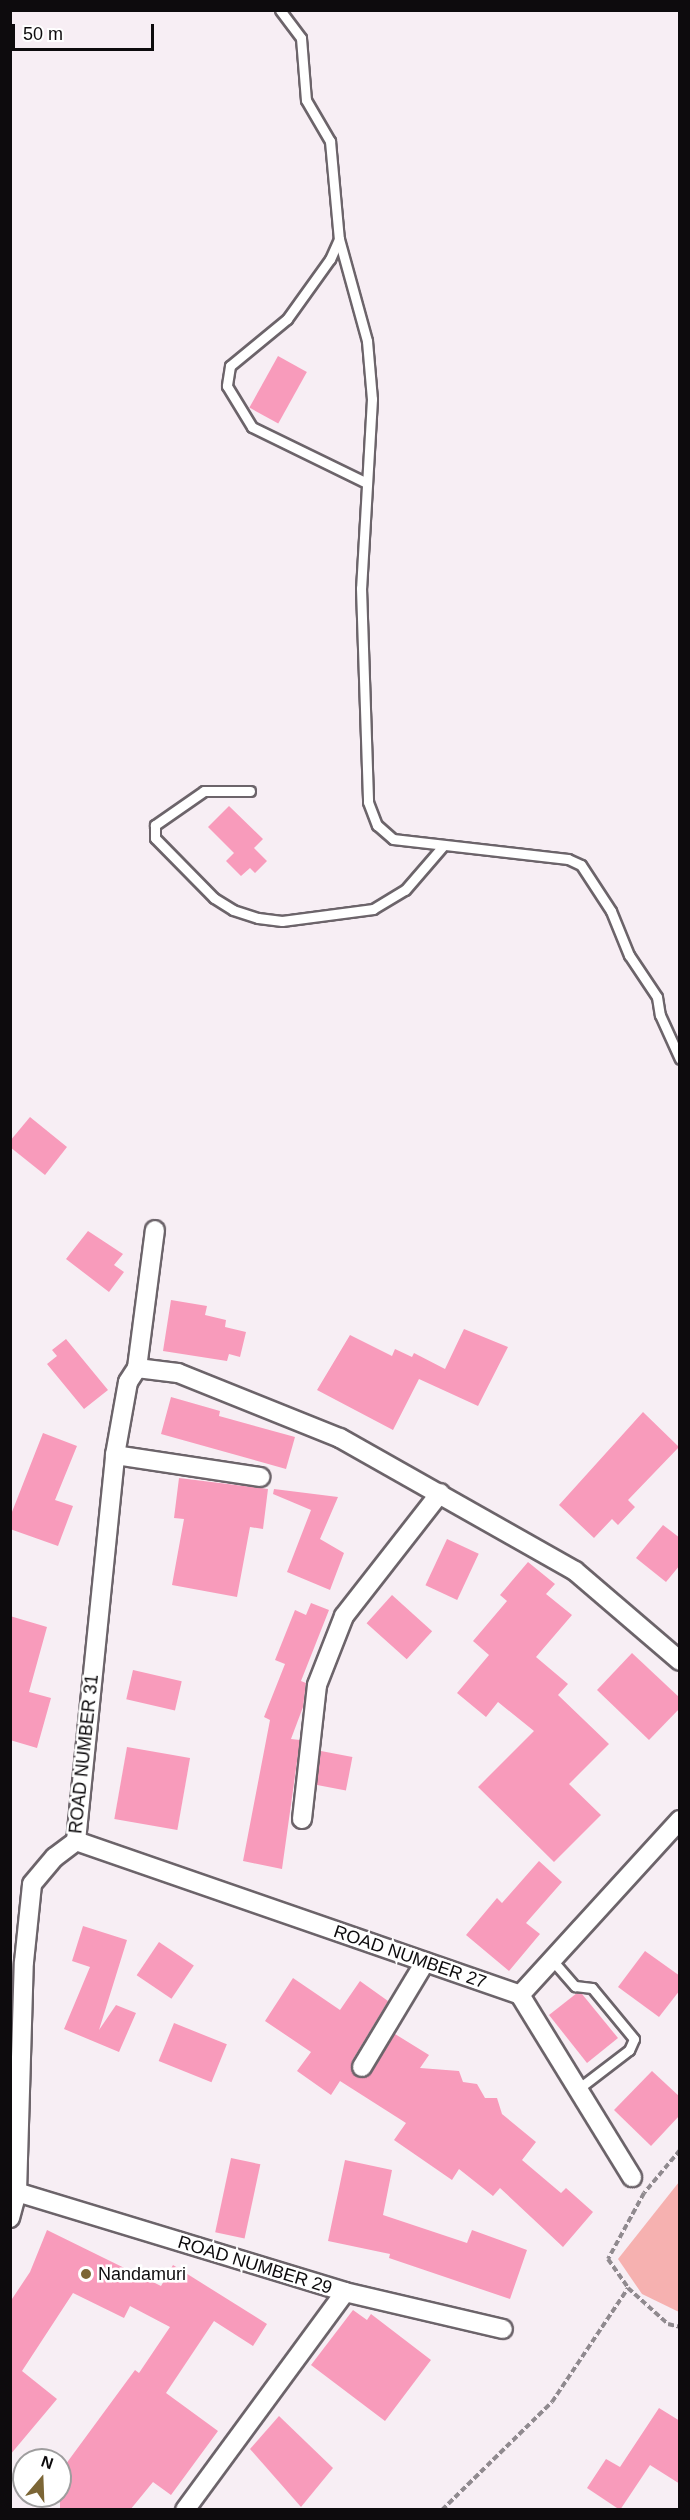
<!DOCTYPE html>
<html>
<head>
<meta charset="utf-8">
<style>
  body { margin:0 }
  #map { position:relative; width:690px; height:2520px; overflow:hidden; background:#f7eef4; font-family:Arial,sans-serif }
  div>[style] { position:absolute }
  .green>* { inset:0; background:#f6b1b0 }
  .building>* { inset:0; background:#f89bbb; transform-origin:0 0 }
  .path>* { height:4px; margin-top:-2px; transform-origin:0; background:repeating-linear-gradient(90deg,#908a8f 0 6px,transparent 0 9px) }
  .roads { filter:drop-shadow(2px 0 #6c646a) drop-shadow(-2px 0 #6c646a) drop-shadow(0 2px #6c646a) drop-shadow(0 -2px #6c646a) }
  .service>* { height:9px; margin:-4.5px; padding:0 4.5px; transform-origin:4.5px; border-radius:4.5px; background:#fff }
  .minor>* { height:18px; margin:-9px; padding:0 9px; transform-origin:9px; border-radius:9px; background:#fff }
  .dots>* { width:16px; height:16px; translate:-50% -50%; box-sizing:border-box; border:3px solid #fff; border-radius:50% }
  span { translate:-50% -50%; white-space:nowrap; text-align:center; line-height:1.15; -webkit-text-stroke:5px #fff; paint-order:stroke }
  .street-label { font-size:18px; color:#0d0b0d }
  .poi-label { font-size:18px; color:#0d0b0d }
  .left { translate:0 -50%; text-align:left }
  .frame { position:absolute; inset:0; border:12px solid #0d0b0d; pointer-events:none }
  .north { position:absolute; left:12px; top:2448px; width:60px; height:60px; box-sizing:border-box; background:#fff; border:2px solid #9e9d9e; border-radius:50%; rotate:19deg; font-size:16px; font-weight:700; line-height:24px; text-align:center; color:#0d0b0d }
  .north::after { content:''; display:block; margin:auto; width:21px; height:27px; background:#7c6636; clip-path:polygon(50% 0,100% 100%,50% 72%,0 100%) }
  .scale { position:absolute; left:12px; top:24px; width:142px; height:27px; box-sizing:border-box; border:3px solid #0d0b0d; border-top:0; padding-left:8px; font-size:18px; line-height:21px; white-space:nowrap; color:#0d0b0d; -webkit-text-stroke:4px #fff; paint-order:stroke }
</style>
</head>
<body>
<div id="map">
  <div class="green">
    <div style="clip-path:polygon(679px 2182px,679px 2312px,642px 2294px,618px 2259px)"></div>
  </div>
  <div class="building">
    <div style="left:278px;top:356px;width:33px;height:59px;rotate:29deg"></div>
    <div style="clip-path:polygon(229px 806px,263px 839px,254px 848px,267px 861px,255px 873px,250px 868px,241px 876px,226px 861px,234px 853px,208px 827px)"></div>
    <div style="clip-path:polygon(30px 1117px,67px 1147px,45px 1175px,10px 1147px,10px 1141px)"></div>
    <div style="clip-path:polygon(88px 1231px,123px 1254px,114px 1265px,124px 1272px,109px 1292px,66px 1259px)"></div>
    <div style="clip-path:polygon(171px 1300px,207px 1306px,205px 1315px,226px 1320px,225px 1327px,246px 1332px,240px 1357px,229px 1354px,227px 1361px,163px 1351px)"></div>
    <div style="clip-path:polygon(464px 1329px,508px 1347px,478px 1406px,419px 1379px,393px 1430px,317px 1390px,350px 1335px,392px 1356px,395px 1349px,412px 1357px,414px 1353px,445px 1369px)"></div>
    <div style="clip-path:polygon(66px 1339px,108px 1390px,84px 1409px,47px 1364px,57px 1356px,52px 1350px)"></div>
    <div style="clip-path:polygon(171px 1397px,220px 1411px,219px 1416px,295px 1437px,286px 1469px,161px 1434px)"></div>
    <div style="clip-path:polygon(643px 1412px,679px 1447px,628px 1500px,635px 1507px,618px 1525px,612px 1519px,594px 1538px,559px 1505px)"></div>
    <div style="clip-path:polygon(43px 1433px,77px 1446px,55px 1500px,73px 1506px,58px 1546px,10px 1529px,10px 1517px)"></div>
    <div style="clip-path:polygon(179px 1478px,268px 1489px,263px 1529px,250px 1527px,237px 1597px,172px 1585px,184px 1519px,174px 1518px)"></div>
    <div style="clip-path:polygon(274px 1489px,338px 1497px,320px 1539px,344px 1553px,330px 1590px,287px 1572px,311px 1510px,273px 1494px)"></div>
    <div style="clip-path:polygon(663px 1525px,680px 1538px,680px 1565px,666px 1582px,636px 1558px)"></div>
    <div style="left:447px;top:1539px;width:35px;height:51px;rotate:25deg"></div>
    <div style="clip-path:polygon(528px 1562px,555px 1584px,546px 1594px,572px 1615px,536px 1657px,568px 1684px,558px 1695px,609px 1744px,569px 1784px,601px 1815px,554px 1862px,478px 1787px,534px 1731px,498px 1702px,486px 1717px,457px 1693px,489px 1655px,473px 1641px,507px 1601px,500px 1595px)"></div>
    <div style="left:392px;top:1595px;width:54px;height:38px;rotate:42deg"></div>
    <div style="clip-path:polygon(311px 1603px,329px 1610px,301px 1681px,306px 1683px,303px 1707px,291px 1739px,300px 1740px,282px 1869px,243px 1861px,270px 1720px,264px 1717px,285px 1664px,275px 1660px,295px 1610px,306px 1615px)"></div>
    <div style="clip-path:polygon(10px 1616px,47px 1627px,29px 1692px,51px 1698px,37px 1748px,10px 1740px)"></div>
    <div style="clip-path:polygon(632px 1653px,680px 1698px,680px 1708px,649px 1740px,597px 1690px)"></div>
    <div style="left:133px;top:1670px;width:50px;height:30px;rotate:13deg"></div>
    <div style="left:127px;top:1747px;width:64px;height:73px;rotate:10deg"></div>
    <div style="left:321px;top:1751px;width:32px;height:34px;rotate:11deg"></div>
    <div style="clip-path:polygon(539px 1861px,562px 1882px,526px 1923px,540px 1934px,509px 1971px,466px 1935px,497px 1898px,502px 1903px)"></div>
    <div style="clip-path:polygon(83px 1926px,127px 1940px,99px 2030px,116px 2005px,136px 2013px,119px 2052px,64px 2029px,90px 1967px,72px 1961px)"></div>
    <div style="left:159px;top:1942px;width:42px;height:40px;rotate:34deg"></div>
    <div style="clip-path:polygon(645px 1951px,680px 1976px,680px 1990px,659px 2017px,618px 1987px)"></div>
    <div style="clip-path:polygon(293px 1978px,340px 2010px,360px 1981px,388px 2001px,352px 2061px,352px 2072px,357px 2077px,371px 2073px,395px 2034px,429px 2055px,420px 2068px,459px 2071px,463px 2082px,477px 2084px,485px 2098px,497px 2098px,502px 2114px,536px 2142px,522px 2160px,561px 2193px,566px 2188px,593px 2212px,563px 2247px,500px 2188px,493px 2196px,459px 2169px,452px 2180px,394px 2140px,406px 2123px,340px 2081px,331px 2095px,297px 2071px,311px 2052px,265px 2021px)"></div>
    <div style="clip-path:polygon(577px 1993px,582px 1994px,618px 2038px,587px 2063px,549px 2015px)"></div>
    <div style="left:174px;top:2023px;width:57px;height:41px;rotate:22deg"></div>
    <div style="clip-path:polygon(652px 2071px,680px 2097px,680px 2115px,651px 2146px,614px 2110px)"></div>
    <div style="left:231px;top:2158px;width:30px;height:76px;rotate:12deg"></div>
    <div style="clip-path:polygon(345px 2160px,392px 2170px,383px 2215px,467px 2243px,472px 2230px,527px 2250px,510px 2299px,389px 2258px,390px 2254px,328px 2241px)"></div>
    <div style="clip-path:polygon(47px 2230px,161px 2286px,173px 2265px,267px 2324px,253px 2346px,214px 2321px,166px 2393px,218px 2431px,171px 2495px,153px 2482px,130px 2510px,60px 2510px,60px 2472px,135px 2370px,139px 2373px,170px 2327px,130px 2306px,124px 2318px,73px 2293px,22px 2371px,57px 2399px,10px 2455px,10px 2302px,30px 2272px)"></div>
    <div style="clip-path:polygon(353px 2310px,367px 2320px,371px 2314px,431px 2360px,385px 2421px,311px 2365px)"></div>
    <div style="clip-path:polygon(659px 2408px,680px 2421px,680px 2484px,650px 2465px,620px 2510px,587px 2488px,606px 2459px,620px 2467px)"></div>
    <div style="clip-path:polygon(279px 2416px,333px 2468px,301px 2507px,250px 2449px)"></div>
  </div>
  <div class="path">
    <div style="left:680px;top:2150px;width:56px;rotate:129.9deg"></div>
    <div style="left:644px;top:2193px;width:75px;rotate:118.6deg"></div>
    <div style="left:608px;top:2259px;width:35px;rotate:55deg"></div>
    <div style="left:628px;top:2288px;width:54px;rotate:42deg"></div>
    <div style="left:668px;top:2324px;width:12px;rotate:14deg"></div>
    <div style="left:442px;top:2510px;width:154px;rotate:-44.5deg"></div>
    <div style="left:552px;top:2402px;width:137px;rotate:-56.3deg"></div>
  </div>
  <div class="roads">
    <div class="service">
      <div style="left:280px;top:10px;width:35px;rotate:53deg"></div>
      <div style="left:301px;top:38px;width:62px;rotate:85.4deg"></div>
      <div style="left:306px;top:100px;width:48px;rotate:59.7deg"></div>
      <div style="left:330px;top:141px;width:98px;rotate:84.8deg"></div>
      <div style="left:339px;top:239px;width:106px;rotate:74.6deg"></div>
      <div style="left:367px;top:341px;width:58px;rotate:85.1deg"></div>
      <div style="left:372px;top:399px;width:189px;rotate:93.3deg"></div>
      <div style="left:361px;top:588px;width:214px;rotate:88.1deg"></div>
      <div style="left:368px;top:802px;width:25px;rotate:69deg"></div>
      <div style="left:377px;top:825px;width:21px;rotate:41deg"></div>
      <div style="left:393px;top:839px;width:176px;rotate:6.5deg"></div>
      <div style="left:568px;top:859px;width:14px;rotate:25deg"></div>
      <div style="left:581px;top:865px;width:55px;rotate:56.9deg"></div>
      <div style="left:611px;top:911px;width:48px;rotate:67.8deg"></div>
      <div style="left:629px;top:955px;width:50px;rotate:56.3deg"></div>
      <div style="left:657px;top:997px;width:18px;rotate:81deg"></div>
      <div style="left:660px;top:1015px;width:48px;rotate:65.6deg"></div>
      <div style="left:339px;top:239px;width:22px;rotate:114deg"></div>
      <div style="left:330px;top:259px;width:74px;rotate:125.6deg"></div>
      <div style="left:287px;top:319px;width:74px;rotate:140.5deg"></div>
      <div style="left:230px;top:366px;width:20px;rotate:99deg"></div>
      <div style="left:227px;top:386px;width:48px;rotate:58.6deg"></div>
      <div style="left:252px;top:427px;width:128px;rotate:26deg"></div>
      <div style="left:250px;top:791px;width:46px;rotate:180deg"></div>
      <div style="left:204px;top:791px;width:60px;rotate:145.2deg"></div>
      <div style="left:155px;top:825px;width:13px;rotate:90deg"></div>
      <div style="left:155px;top:838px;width:84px;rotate:45.5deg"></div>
      <div style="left:214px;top:898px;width:22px;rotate:32deg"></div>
      <div style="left:233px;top:910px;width:26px;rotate:18deg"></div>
      <div style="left:258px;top:918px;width:24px;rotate:7deg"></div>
      <div style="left:282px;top:921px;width:92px;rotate:-7.5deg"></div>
      <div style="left:373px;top:909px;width:37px;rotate:-31deg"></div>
      <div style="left:405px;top:890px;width:58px;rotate:-49.2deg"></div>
      <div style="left:552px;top:1960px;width:35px;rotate:49deg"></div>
      <div style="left:575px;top:1986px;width:17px;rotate:7deg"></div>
      <div style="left:592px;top:1988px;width:66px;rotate:50.5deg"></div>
      <div style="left:634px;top:2039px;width:12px;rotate:114deg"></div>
      <div style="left:629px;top:2050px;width:64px;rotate:142.6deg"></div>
    </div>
    <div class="minor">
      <div style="left:137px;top:1368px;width:139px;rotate:-82.6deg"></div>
      <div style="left:115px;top:1455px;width:147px;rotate:8.6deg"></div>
      <div style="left:302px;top:1819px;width:135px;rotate:-83.6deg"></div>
      <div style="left:317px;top:1685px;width:74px;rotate:-68.6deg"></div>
      <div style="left:344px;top:1616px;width:156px;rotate:-52deg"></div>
      <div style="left:76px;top:1841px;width:470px;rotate:19.1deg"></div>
      <div style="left:520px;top:1995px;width:237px;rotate:-47.6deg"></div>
      <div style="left:520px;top:1995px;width:214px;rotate:58.4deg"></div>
      <div style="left:362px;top:2067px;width:122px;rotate:-59deg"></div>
      <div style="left:10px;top:2190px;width:350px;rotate:16.9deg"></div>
      <div style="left:345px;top:2292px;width:162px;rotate:13.2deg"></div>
      <div style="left:10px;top:2218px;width:27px;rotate:-75deg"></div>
      <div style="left:17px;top:2192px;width:230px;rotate:-88.3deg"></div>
      <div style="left:24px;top:1962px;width:78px;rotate:-84.1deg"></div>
      <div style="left:32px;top:1884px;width:35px;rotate:-50deg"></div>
      <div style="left:55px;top:1857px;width:26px;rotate:-37deg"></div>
      <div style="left:76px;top:1841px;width:388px;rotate:-84.2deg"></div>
      <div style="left:115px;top:1455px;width:74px;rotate:-79.9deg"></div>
      <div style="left:128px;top:1382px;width:17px;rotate:-57deg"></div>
      <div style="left:137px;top:1368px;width:41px;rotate:7deg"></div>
      <div style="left:178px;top:1373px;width:175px;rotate:21.9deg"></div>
      <div style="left:340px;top:1438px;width:270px;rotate:29.5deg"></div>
      <div style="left:575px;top:1571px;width:138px;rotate:40.6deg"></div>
      <div style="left:185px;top:2510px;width:270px;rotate:-53.7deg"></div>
    </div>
  </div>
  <div class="dots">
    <div style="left:86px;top:2274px;background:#7c6636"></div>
  </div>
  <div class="street-label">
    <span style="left:84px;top:1754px;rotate:-84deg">ROAD NUMBER 31</span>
    <span style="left:410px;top:1957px;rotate:19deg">ROAD NUMBER 27</span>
    <span style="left:255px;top:2265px;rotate:17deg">ROAD NUMBER 29</span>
  </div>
  <div class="poi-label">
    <span class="left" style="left:98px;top:2274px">Nandamuri</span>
  </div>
  <div class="frame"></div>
  <div class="north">N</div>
  <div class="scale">50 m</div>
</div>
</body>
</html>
